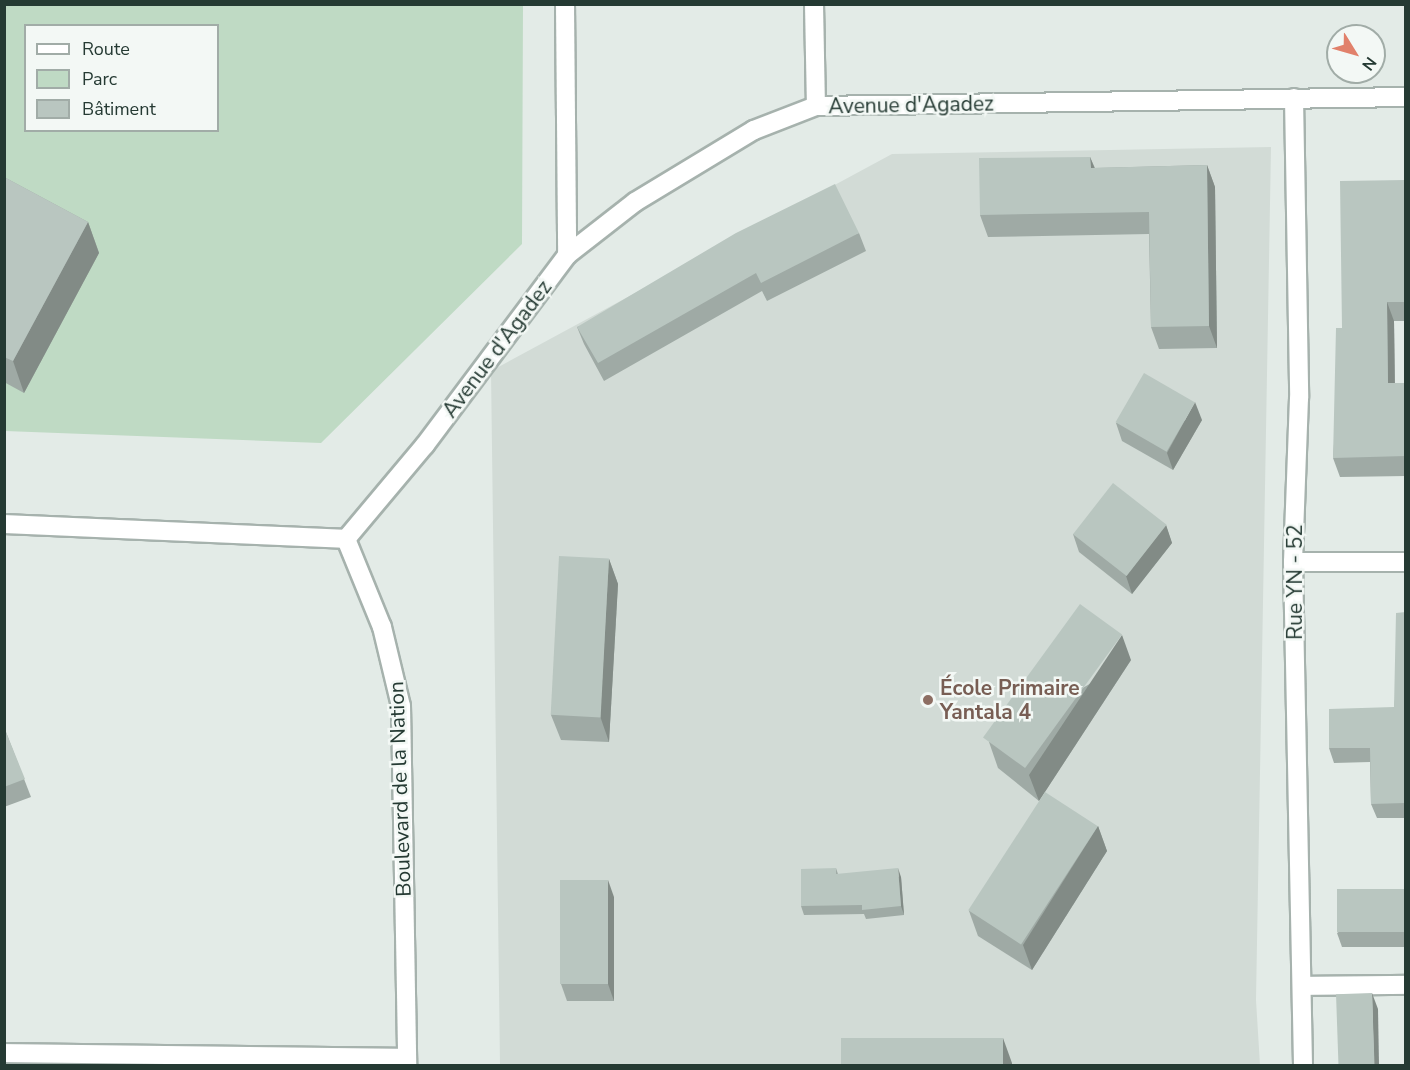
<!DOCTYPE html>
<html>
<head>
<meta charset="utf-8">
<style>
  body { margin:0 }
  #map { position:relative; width:1410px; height:1070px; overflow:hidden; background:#e3ebe7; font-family:"Nunito Sans",sans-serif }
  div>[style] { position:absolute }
  .built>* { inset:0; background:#d2dbd6 }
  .green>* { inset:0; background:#bfdac4 }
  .roads { filter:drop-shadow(2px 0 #a6b2ad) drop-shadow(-2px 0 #a6b2ad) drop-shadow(0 2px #a6b2ad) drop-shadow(0 -2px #a6b2ad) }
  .minor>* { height:18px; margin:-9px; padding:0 9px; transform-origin:9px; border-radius:9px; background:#fff }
  .wall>* { inset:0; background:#9faaa5 }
  .shaded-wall>* { inset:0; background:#828b86 }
  .building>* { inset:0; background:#b9c6c0; transform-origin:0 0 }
  .dots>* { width:16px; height:16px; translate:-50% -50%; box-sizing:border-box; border:3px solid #f3f8f5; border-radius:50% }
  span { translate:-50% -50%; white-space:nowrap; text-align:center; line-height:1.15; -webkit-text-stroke:5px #f3f8f5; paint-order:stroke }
  .street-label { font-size:21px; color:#253a33 }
  .education-label { font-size:21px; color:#785e54; font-weight:700 }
  .left { translate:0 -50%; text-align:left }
  .frame { position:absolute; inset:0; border:6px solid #253a33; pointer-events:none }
  .legend { position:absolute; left:24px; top:24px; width:195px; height:108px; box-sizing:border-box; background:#f3f8f5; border:2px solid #a1aca7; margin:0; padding:8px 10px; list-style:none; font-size:18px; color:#253a33 }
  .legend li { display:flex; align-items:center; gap:12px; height:30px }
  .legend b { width:30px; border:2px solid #a1aca7 }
  .north { position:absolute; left:1326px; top:24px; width:60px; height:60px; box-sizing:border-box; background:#f3f8f5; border:2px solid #a1aca7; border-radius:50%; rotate:127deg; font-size:16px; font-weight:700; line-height:24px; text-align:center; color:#253a33 }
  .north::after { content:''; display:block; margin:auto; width:21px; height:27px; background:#e1816b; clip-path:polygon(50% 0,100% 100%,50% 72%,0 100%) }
</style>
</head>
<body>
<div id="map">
  <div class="built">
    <div style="clip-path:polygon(1271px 147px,1256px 1000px,1260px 1065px,500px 1065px,491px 371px,892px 154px)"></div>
  </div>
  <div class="green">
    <div style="clip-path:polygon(evenodd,5px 5px,523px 5px,522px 244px,321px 443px,5px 431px,5px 5px,26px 26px,218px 26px,218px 130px,26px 130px,26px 26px)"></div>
  </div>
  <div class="roads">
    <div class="minor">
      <div style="left:565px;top:4px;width:251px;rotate:89.5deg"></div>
      <div style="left:814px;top:4px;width:102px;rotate:88.9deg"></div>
      <div style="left:1294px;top:98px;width:300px;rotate:89deg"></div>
      <div style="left:1299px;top:398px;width:164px;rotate:92.1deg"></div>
      <div style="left:1293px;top:562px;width:504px;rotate:88.86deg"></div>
      <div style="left:4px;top:524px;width:342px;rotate:2.5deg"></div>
      <div style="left:346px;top:539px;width:123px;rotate:-50deg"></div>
      <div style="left:425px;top:445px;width:237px;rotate:-53.2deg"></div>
      <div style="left:567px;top:255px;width:86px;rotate:-37.9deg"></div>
      <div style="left:635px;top:202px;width:139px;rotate:-31.2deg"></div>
      <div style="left:754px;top:130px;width:66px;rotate:-21.2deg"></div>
      <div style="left:816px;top:106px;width:590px;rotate:-0.87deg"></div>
      <div style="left:346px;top:539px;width:95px;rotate:67.8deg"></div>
      <div style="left:382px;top:627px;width:81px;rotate:76.5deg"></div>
      <div style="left:401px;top:706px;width:360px;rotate:89deg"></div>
      <div style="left:1293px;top:562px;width:113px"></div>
      <div style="left:1302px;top:986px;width:104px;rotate:-0.6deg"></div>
      <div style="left:4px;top:1053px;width:403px;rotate:0.7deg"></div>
    </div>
  </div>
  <div class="wall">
    <div style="clip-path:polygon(1090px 157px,1095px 168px,1207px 165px,1215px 187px,1217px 348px,1159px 349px,1151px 327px,1149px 234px,988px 237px,980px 215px)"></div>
    <div style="clip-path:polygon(4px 177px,88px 222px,99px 253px,24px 393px,4px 382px)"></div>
    <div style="clip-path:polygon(1405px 180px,1406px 321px,1394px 321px,1395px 383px,1406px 383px,1406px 476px,1340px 477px,1333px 458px,1342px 328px)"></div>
    <div style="clip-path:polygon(859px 233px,866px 251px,767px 301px,762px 291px,604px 381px,584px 344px,577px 327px)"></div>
    <div style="clip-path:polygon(1202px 420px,1173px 470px,1122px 441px,1116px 423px)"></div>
    <div style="clip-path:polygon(1166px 525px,1172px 543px,1132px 594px,1079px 552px,1073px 534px)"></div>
    <div style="clip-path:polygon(609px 559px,618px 584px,609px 742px,561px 740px,551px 715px)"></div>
    <div style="clip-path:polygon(1406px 612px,1405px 818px,1377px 818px,1371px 804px,1370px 762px,1334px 763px,1329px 748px,1394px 707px)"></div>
    <div style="clip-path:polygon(1131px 660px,1039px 801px,998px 768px,989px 742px)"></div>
    <div style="clip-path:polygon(4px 727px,31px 797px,4px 807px)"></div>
    <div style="clip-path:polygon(1098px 826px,1107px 851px,1032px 970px,978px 936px,969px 911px)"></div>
    <div style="clip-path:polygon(836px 868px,838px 874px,901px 877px,904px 915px,866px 919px,864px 914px,804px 915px,801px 906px)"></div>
    <div style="clip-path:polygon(1406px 889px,1406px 947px,1342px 947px,1337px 933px)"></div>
    <div style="clip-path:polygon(614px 897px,614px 1001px,567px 1001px,561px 984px)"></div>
  </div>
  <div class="shaded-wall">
    <div style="clip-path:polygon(1090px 157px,1099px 179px,1091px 168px)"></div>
    <div style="clip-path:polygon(1207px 165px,1215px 187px,1217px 348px,1209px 326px)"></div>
    <div style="clip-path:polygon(88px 222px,99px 253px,24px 393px,13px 361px)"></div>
    <div style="clip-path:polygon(1387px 302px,1394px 321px,1395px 402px,1388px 383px)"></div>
    <div style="clip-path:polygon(1195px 402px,1202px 420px,1173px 470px,1167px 453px)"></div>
    <div style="clip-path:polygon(1166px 525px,1172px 543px,1132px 594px,1126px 576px)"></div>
    <div style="clip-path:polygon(609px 559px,618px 584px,609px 742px,600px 716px)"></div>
    <div style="clip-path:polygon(1122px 635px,1131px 660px,1039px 801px,1029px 775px)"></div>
    <div style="clip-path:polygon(1098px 826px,1107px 851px,1032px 970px,1023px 945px)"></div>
    <div style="clip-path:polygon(898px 868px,901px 877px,904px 915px,901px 906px)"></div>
    <div style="clip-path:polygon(608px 880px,614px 897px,614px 1001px,608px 984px)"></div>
    <div style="clip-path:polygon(1372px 993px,1378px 1009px,1379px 1065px,1374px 1065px)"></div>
    <div style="clip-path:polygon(1003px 1038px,1012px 1063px,1012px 1065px,1003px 1065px)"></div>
  </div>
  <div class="building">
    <div style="clip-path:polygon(1090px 157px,1091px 168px,1207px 165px,1209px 326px,1151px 327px,1149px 212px,980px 215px,979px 158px)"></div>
    <div style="clip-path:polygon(4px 177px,88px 222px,13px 361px,4px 357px)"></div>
    <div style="clip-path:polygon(1405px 180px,1406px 302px,1387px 302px,1388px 383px,1406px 383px,1406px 456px,1333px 458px,1336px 328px,1342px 328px,1340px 181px)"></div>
    <div style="clip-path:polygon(835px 184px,859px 233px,761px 283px,756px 273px,598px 363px,577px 327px,736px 233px)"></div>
    <div style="left:1144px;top:373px;width:59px;height:57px;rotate:30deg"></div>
    <div style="left:1113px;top:483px;width:68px;height:65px;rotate:38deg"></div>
    <div style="left:559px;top:556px;width:50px;height:159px;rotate:3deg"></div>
    <div style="left:1080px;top:604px;width:52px;height:165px;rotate:36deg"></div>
    <div style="clip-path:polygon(1406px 612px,1406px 835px,1405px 803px,1371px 804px,1370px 748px,1329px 748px,1329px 709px,1394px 707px,1396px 613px)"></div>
    <div style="clip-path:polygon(4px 727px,25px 779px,4px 787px)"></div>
    <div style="left:1045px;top:792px;width:63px;height:141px;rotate:33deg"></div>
    <div style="clip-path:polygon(836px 868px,836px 874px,898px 868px,901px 906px,862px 910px,862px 905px,801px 906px,801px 869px)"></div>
    <div style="left:560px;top:880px;width:48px;height:104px"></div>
    <div style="left:1406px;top:889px;width:43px;height:69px;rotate:90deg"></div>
    <div style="left:1372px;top:993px;width:72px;height:36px;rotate:88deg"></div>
    <div style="left:1003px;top:1038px;width:27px;height:162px;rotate:90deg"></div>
  </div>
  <div class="dots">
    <div style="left:928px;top:700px;background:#8d6e63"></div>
  </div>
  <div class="street-label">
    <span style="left:911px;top:105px;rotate:-1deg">Avenue d'Agadez</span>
    <span style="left:497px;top:349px;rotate:-53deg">Avenue d'Agadez</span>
    <span style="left:1295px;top:582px;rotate:-90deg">Rue YN - 52</span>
    <span style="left:400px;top:789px;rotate:-92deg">Boulevard de la Nation</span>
  </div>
  <div class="education-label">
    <span class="left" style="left:940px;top:700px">École Primaire<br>Yantala 4</span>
  </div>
  <div class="frame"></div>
  <ul class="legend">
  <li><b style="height:8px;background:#fff"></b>Route</li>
  <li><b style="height:16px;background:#bfdac4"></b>Parc</li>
  <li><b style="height:16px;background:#b9c6c0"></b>Bâtiment</li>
  </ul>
  <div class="north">N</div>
</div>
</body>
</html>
